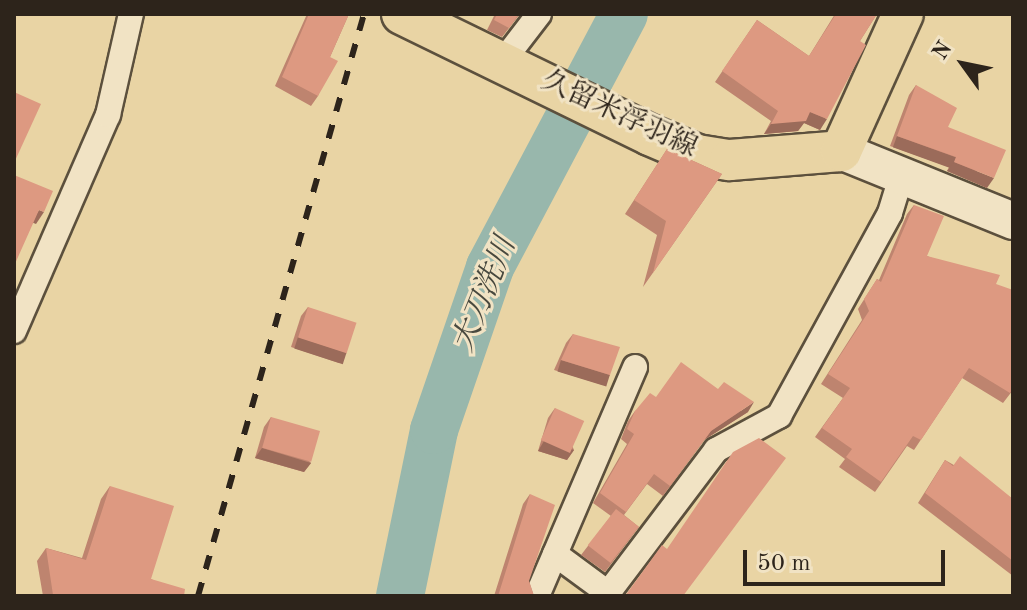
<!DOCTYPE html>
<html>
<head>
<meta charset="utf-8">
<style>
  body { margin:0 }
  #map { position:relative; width:1027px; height:610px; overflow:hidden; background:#e9d4a4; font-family:"Old Standard TT","Noto Serif JP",serif }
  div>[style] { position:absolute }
  .river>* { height:48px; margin:-24px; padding:0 24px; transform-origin:24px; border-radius:24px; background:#98b7ac }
  .roads { filter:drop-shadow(2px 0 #5c503d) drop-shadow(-2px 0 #5c503d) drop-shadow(0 2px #5c503d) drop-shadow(0 -2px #5c503d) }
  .street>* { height:24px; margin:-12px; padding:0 12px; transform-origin:12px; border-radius:12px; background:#f1e3c4 }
  .secondary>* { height:36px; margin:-18px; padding:0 18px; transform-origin:18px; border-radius:18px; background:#f1e3c4 }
  .primary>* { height:40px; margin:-20px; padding:0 20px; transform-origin:20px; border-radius:20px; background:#e9d4a4 }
  .rail>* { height:6px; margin-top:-3px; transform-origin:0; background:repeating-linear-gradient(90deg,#2d241b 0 14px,transparent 0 28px) }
  .wall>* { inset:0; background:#be846f }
  .shaded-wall>* { inset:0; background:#9b6b5a; transform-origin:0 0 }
  .building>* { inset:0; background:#dd9981; transform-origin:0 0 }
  span { translate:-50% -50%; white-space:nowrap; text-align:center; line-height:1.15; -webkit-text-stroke:6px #f1e3c4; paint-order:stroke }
  .street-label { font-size:28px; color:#2d241b }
  .water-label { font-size:30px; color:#48493f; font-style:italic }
  .frame { position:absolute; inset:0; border:16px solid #2d241b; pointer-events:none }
  .north { position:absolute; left:923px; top:24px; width:80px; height:80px; -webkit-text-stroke:6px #f1e3c4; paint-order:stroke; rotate:303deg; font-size:22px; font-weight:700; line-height:32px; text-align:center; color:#2d241b }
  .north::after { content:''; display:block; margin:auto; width:28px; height:36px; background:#2d241b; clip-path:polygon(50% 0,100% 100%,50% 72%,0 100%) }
  .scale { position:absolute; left:743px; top:550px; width:202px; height:36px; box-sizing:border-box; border:4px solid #2d241b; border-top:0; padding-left:10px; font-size:24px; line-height:28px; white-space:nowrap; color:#2d241b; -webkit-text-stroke:6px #f1e3c4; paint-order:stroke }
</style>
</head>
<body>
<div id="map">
  <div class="river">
    <div style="left:400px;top:596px;width:169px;rotate:-78.4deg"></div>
    <div style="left:434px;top:430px;width:172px;rotate:-71deg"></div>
    <div style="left:490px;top:267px;width:286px;rotate:-62.1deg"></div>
  </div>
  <div class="roads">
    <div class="street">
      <div style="left:503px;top:61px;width:59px;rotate:-52.5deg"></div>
      <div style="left:14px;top:331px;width:236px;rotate:-66.5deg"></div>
      <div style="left:108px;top:115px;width:104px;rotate:-77.2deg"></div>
      <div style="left:555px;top:554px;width:66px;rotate:36.3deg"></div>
      <div style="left:608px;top:593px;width:179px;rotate:-52.9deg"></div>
      <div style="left:716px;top:450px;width:72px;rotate:-28.4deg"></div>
      <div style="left:779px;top:416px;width:231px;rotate:-61.3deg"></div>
      <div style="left:890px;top:213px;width:41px;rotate:-72.9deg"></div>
      <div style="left:537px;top:596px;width:249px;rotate:-66.8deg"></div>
    </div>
    <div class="secondary">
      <div style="left:841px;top:151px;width:186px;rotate:22.1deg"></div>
    </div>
    <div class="primary">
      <div style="left:402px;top:14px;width:276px;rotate:26deg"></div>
      <div style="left:650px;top:135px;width:51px;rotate:23.1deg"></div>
      <div style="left:697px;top:155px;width:33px;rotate:9deg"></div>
      <div style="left:730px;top:160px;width:111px;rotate:-4.6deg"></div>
      <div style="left:841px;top:151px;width:150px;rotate:-65.7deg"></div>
    </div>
  </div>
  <div class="rail">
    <div style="left:198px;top:596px;width:605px;rotate:-74.08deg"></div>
  </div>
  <div class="wall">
    <div style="clip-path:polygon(307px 14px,349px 14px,330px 57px,318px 96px,311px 106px,275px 86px)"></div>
    <div style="clip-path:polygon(495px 14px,520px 14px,502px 37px,487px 30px)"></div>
    <div style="clip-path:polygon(835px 14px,877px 14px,860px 41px,820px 130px,804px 123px,798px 131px,764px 134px,771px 121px,715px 82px,757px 20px,809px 56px)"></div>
    <div style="clip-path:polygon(916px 85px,948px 127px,987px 188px,947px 171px,949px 167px,890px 146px,909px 95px)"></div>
    <div style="clip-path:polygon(667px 149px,722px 174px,643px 287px,657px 235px,625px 214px)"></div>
    <div style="clip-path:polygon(914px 205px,927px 256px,996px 284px,1013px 390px,1003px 403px,962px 378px,914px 450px,907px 446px,875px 492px,839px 467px,845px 459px,815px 437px,843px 398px,821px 384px,862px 320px,858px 309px,877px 279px,879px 280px,907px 214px)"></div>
    <div style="clip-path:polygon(308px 307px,346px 353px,339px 363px,291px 347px,301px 316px)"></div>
    <div style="clip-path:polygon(573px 334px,610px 375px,603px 385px,554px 370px,566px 343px)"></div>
    <div style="clip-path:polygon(656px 397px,748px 412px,704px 440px,663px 496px,647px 484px,624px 515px,639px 527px,605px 572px,581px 555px,611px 516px,593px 503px,627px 444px,621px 439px,628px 421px,635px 411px)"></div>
    <div style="clip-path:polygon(555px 408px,574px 450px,567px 460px,538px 451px,548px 418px)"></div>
    <div style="clip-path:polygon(271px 417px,311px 463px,304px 472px,255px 458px,264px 427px)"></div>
    <div style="clip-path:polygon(945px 460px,1013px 499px,1013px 576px,918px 503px)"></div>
    <div style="clip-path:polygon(110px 486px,151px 579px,184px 596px,43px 596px,37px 561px,46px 548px,82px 558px,101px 499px)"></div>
    <div style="clip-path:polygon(530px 494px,529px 581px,534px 596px,494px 596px,523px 504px)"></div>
  </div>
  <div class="shaded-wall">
    <div style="clip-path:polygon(810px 112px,827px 119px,820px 130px,804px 123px,798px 131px,764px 134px,771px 124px)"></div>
    <div style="left:897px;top:136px;width:63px;height:12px;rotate:20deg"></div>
    <div style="clip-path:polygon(954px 162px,994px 178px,987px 188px,947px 171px)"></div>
    <div style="clip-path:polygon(39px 210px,44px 212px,36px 224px,31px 222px)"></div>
    <div style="left:298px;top:337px;width:51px;height:12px;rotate:18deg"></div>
    <div style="left:561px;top:360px;width:51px;height:12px;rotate:17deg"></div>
    <div style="clip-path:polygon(754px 402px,748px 412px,704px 440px,663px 496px,711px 431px)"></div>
    <div style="clip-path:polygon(544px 441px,574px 450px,567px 460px,538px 451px)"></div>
    <div style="clip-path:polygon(262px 448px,311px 463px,304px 472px,255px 458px)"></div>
  </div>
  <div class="building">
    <div style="clip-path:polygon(309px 14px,349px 14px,330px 57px,338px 61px,318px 96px,282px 77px)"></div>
    <div style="clip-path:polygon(497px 14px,519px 14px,509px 28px,494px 20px)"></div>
    <div style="clip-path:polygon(836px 14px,877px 14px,860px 41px,866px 45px,827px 119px,810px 112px,806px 121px,771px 124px,778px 111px,722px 71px,757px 20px,809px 56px)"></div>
    <div style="clip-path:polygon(916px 85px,957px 108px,948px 127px,1006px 150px,994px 178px,954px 162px,956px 157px,897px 136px)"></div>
    <div style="clip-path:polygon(14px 92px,41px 104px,14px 163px)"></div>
    <div style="clip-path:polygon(667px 149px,722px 174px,653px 273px,666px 221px,634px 200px)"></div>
    <div style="clip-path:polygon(14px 175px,53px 191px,44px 212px,39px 210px,14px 266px)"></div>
    <div style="clip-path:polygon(914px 205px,944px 216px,927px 256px,1000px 275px,996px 284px,1013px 290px,1013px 389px,1010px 393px,969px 368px,921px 440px,913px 436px,881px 482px,846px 457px,852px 449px,822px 428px,850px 388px,828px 374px,869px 311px,864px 299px,877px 279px,881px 282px)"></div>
    <div style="left:308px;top:307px;width:51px;height:32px;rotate:18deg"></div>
    <div style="clip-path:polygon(573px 334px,620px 347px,610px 375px,561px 360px)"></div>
    <div style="clip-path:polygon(681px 362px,718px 389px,724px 382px,754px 402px,711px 431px,670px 486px,654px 474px,626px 512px,600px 493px,634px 434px,627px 429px,635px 411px,650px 393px,656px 397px)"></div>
    <div style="left:555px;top:408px;width:32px;height:35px;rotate:24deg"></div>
    <div style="left:271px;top:417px;width:51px;height:32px;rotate:16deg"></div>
    <div style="clip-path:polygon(759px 438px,786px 458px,683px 596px,625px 596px,662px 545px,667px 549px,733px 452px)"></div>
    <div style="clip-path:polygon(960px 456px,1013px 499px,1013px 561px,925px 493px,945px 460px,953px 466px)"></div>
    <div style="clip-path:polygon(110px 486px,174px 506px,151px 579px,185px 589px,184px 596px,58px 596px,53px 595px,46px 548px,86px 560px)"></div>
    <div style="clip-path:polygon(530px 494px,555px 505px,529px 581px,534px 596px,498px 596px)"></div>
    <div style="left:616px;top:509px;width:29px;height:46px;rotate:38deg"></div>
  </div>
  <div class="street-label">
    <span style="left:619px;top:115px;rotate:25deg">久留米浮羽線</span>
  </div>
  <div class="water-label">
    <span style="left:485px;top:295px;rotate:-68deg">大刀洗川</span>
  </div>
  <div class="frame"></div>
  <div class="north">N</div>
  <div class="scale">50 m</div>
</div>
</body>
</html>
